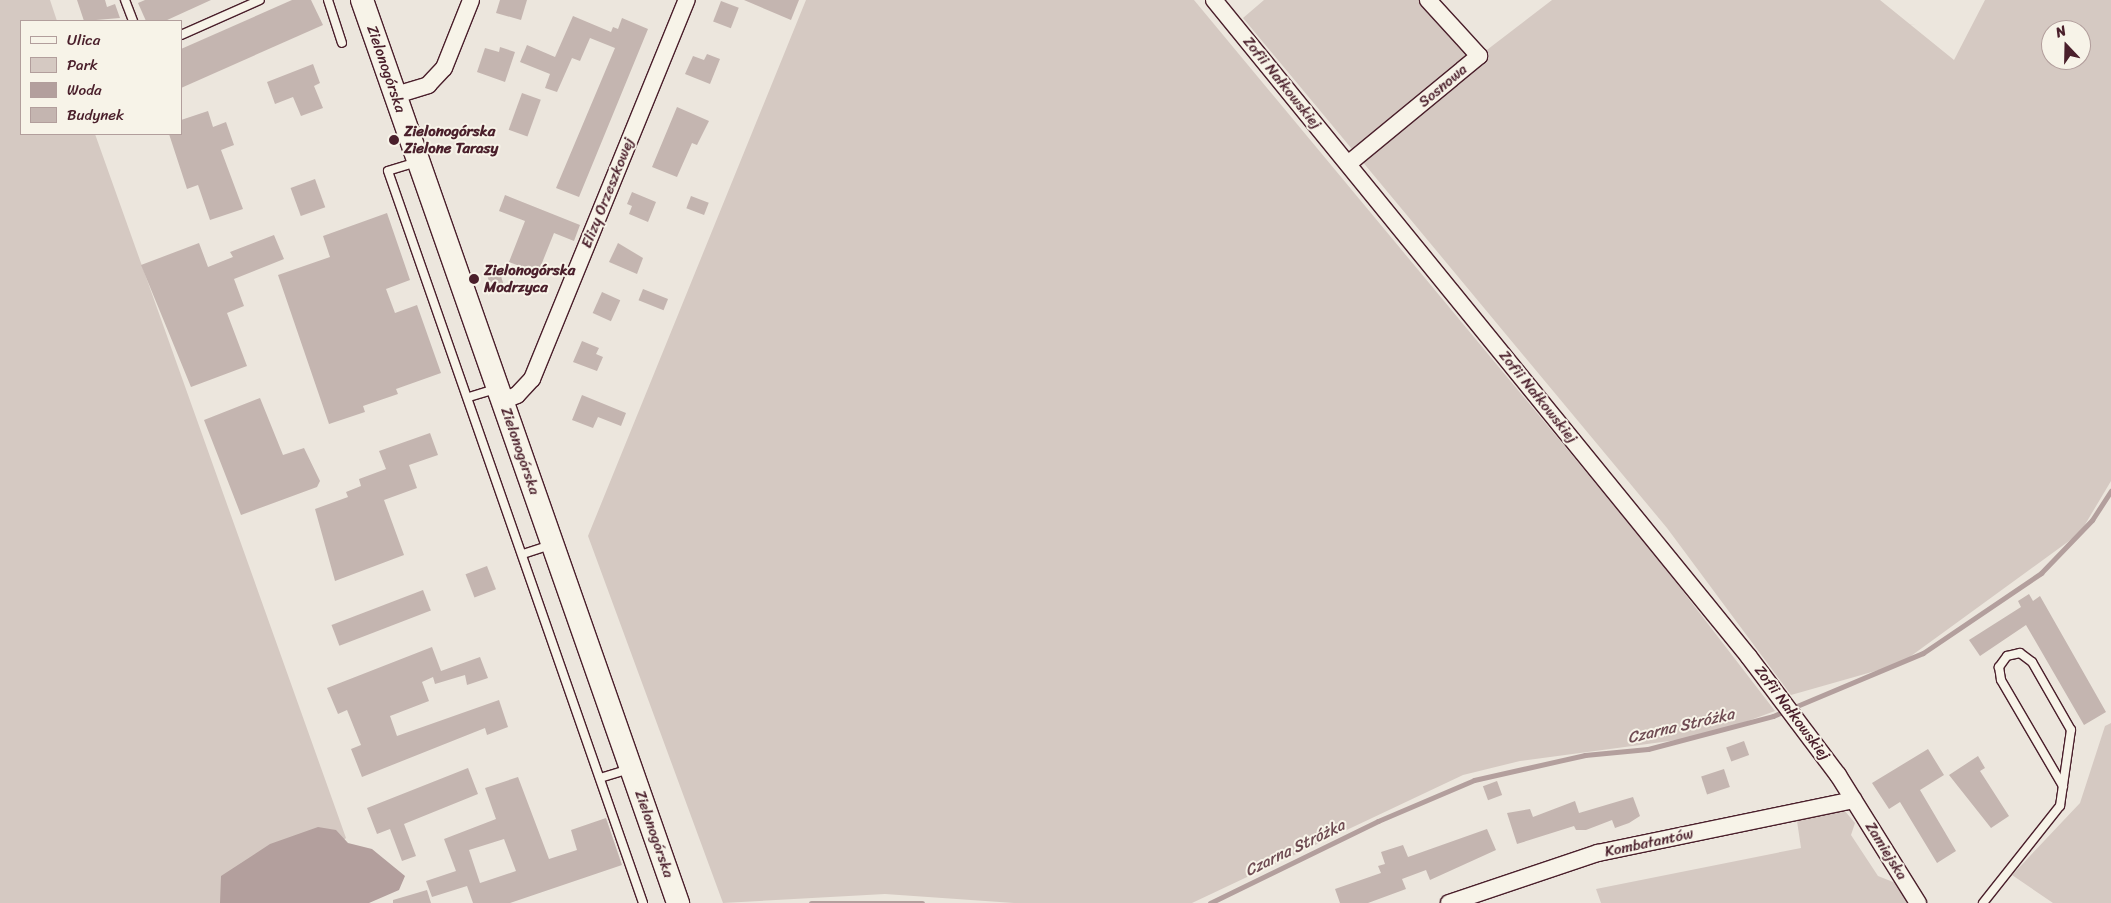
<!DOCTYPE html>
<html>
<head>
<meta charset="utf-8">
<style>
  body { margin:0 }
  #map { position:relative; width:2111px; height:903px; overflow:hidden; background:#ece6dd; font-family:Sriracha,sans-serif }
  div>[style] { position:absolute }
  .green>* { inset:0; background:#d5c9c2 }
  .water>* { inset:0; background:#b39f9d }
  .stream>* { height:5px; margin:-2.5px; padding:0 2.5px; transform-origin:2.5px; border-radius:2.5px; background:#b39f9d }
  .building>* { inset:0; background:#c4b5b0; transform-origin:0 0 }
  .roads { filter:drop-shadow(1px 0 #4a1f2b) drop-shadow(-1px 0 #4a1f2b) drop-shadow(0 1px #4a1f2b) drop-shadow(0 -1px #4a1f2b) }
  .lane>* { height:8px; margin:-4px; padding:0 4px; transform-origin:4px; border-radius:4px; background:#f7f3e8 }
  .street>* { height:16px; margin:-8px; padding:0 8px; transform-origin:8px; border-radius:8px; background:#f7f3e8 }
  .secondary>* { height:22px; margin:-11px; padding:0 11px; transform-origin:11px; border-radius:11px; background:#f7f3e8 }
  .dots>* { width:14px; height:14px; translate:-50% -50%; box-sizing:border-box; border:2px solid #f7f3e8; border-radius:50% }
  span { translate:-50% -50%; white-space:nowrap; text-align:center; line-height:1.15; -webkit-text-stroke:4px #f7f3e8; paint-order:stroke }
  .street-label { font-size:15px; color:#4a1f2b }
  .poi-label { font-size:15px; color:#4a1f2b; font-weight:700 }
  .left { translate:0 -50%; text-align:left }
  .water-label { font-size:16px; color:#6f4c53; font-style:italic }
  .legend { position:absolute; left:20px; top:20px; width:162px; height:115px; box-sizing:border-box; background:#f7f3e8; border:1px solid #b29e9c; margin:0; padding:6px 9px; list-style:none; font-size:15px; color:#4a1f2b }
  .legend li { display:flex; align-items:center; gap:10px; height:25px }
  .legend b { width:25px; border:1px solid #b29e9c }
  .north { position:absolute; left:2041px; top:20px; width:50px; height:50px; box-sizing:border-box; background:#f7f3e8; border:1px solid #b29e9c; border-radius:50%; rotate:339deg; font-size:14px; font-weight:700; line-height:20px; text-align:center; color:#4a1f2b }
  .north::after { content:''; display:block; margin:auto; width:18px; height:22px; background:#4a1f2b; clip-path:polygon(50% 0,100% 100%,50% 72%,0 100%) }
</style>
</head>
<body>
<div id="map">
  <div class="green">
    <div style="clip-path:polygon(0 0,50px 0,57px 21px,21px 21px,21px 134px,95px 134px,346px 838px,273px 903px,0 903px)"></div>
    <div style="clip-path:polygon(806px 0,1194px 0,1655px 555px,1775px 711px,1707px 736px,1520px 761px,1463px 775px,1192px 903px,1014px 903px,885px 894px,723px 903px,588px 536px)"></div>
    <div style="clip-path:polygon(evenodd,1264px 0,1428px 0,1479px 56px,1552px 0,1880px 0,1954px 60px,1985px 0,2111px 0,2111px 481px,2080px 533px,1900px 664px,1791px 695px,1667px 528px,1243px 18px,1264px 0,2051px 30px,2081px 30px,2081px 60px,2051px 60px,2051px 30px)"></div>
    <div style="clip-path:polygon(2111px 723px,2111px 903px,2053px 903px,2012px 875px,2080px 803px,2105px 726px)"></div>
    <div style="clip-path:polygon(1844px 810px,1855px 823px,1851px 835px,1878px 876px,1898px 884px,1911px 903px,1601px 903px,1596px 889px,1801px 848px,1797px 821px)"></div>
  </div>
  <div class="water">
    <div style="clip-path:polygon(318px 827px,336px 830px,348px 843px,372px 849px,405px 876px,399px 890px,369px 903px,220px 903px,221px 876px,270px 844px)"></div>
  </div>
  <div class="stream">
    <div style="left:811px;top:903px;width:111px"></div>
    <div style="left:1210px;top:903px;width:187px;rotate:-26deg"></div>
    <div style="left:1378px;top:821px;width:104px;rotate:-23.1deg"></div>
    <div style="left:1474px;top:780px;width:114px;rotate:-12.7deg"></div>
    <div style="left:1585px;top:755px;width:63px;rotate:-5.4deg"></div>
    <div style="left:1648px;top:749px;width:129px;rotate:-14.8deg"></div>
    <div style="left:1773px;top:716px;width:163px;rotate:-22.8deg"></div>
    <div style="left:1923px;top:653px;width:143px;rotate:-34.1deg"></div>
    <div style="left:2041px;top:573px;width:74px;rotate:-46.1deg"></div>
    <div style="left:2092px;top:520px;width:35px;rotate:-57deg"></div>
  </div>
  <div class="building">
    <div style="clip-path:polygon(77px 0,105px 0,107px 7px,115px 4px,120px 18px,84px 21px)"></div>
    <div style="clip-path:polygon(145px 0,211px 0,165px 21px,146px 21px,138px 3px)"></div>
    <div style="clip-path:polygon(292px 0,311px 0,323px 25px,181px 88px,181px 49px)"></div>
    <div style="clip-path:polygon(500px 0,527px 0,521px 20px,496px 13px)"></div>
    <div style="clip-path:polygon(744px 0,799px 0,791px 20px)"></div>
    <div style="left:721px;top:1px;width:19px;height:22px;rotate:21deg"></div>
    <div style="clip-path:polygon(573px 16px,611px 32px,613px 27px,618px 29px,622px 18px,648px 29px,579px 197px,556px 188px,615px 48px,590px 38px,580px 61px,572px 58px,557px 92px,545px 88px,550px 74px,520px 62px,527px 45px,555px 57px)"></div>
    <div style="clip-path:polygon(500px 47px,515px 52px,505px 82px,477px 72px,485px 48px,499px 52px)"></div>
    <div style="clip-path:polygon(707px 54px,720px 59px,710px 84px,685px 74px,693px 56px,704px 60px)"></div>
    <div style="clip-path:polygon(313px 64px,320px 83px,314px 86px,323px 108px,301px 116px,293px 97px,275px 104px,267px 82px)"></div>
    <div style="left:522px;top:93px;width:20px;height:39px;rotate:20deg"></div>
    <div style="clip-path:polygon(677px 107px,709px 121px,697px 145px,692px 143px,677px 177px,652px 167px)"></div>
    <div style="clip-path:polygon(208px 111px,213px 127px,226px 122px,234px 145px,221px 150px,243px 209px,210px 220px,198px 185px,187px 189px,169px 134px,181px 134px,181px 120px)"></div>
    <div style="left:315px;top:179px;width:30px;height:26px;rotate:70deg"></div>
    <div style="clip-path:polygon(632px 192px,656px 202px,648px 222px,629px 214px,632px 206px,627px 204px)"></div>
    <div style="clip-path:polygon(505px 195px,580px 225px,574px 241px,554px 233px,538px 273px,509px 262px,525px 221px,499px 211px)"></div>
    <div style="left:691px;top:196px;width:19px;height:13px;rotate:21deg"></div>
    <div style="clip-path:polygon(387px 213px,410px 280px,386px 289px,395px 313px,417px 305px,441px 373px,396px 389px,398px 394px,363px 406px,365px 412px,329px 424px,278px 275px,330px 257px,323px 236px)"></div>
    <div style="clip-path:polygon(274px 235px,284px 259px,234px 279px,244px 306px,227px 313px,247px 366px,191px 387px,141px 265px,199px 243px,208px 267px,233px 257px,230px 252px)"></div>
    <div style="clip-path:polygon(618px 243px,643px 258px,637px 274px,609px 262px)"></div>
    <div style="left:497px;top:263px;width:21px;height:13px;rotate:73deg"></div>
    <div style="left:643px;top:289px;width:27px;height:12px;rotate:22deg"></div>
    <div style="left:602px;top:292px;width:20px;height:23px;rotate:24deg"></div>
    <div style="clip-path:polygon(582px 341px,599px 348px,596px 354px,603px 357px,597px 371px,573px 362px)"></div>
    <div style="clip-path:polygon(582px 395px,626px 413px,621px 426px,598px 417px,593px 428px,572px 420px)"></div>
    <div style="clip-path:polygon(260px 398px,283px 455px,304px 448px,320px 481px,317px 487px,241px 515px,204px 420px)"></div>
    <div style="clip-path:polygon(430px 433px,438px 455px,409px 465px,417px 488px,384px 500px,404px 555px,335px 581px,315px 509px,348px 497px,346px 492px,361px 486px,359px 479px,386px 469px,379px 451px)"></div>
    <div style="left:487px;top:566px;width:25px;height:23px;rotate:69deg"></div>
    <div style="left:423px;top:590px;width:22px;height:98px;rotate:69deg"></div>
    <div style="clip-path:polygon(2029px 594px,2033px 601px,2040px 596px,2106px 712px,2084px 725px,2026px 625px,1980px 656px,1969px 640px,2021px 607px,2018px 601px)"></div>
    <div style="clip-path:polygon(432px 647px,441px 671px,480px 657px,488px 678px,467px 685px,465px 675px,435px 684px,433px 677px,422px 682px,429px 701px,390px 716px,397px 736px,499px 700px,508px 727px,487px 735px,485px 728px,362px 777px,351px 749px,361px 745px,347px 710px,338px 714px,327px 688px)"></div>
    <div style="left:1744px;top:741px;width:15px;height:19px;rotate:70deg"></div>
    <div style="clip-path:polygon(1928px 749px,1944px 775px,1920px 790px,1956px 851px,1937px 863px,1900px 802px,1889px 809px,1872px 783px)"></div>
    <div style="clip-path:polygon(1978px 756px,1985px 768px,1980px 771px,2009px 816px,1991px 828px,1949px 775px)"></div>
    <div style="clip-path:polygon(468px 768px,478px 794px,404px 824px,416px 856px,402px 861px,390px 829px,377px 834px,367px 808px)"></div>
    <div style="left:1724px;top:769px;width:19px;height:24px;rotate:72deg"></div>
    <div style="clip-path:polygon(evenodd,518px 777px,549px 859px,577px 850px,571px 830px,606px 818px,622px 865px,510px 903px,473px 903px,467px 886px,432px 897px,426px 881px,456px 871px,444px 839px,496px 819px,485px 788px,518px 777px,504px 839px,516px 871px,480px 883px,469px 850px,504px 839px)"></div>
    <div style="left:1497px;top:781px;width:15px;height:15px;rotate:70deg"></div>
    <div style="clip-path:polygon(1633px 797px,1640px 816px,1629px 823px,1615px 828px,1612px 820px,1586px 830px,1576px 830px,1574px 826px,1517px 844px,1507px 813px,1530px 809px,1533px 817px,1575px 801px,1579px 813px)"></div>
    <div style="clip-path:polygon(1487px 829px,1496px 850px,1430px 880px,1426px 870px,1402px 879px,1406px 889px,1368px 903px,1340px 903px,1335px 889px,1381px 873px,1378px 866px,1385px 864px,1381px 852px,1403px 845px,1408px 857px)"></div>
    <div style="clip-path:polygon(427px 890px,431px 903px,393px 903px,393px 900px)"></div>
  </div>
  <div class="roads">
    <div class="lane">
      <div style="left:125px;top:0;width:22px;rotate:69deg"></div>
      <div style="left:328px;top:0;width:45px;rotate:72deg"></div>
      <div style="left:181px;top:35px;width:86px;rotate:-23.9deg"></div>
      <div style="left:417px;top:162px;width:30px;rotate:163deg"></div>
      <div style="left:388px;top:171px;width:775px;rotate:70.79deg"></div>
      <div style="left:469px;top:397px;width:28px;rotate:-17deg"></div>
      <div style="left:523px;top:554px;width:29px;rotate:-18deg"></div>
      <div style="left:600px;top:778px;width:30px;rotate:-17deg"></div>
      <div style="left:1983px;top:903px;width:124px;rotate:-51.6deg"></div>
      <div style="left:2060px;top:806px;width:77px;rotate:-81.8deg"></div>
      <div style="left:2071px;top:730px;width:78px;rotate:-119.8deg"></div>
      <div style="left:2032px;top:662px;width:15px;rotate:-143deg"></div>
      <div style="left:2020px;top:653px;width:13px;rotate:167deg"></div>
      <div style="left:2007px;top:656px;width:14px;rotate:126deg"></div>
      <div style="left:1999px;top:667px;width:13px;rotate:81deg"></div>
      <div style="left:2001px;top:680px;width:123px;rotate:59.7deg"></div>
    </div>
    <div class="street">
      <div style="left:1214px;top:0;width:847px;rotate:50.84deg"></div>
      <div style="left:1749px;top:657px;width:148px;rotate:53deg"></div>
      <div style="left:1838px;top:775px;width:151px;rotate:58deg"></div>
      <div style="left:396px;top:95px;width:34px;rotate:-17deg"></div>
      <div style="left:428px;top:85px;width:23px;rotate:-47deg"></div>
      <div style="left:444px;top:68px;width:73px;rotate:-68.3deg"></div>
      <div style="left:1348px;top:164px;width:170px;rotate:-39.5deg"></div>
      <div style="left:1479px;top:56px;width:76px;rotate:-132.3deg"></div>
      <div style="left:503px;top:401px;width:15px;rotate:-23deg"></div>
      <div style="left:517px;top:395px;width:22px;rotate:-47deg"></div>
      <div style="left:532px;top:379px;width:409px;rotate:-67.8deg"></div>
      <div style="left:1449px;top:903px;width:157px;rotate:-18.6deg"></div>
      <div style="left:1598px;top:853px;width:261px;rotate:-11.7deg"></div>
    </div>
    <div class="secondary">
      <div style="left:362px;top:0;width:957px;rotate:70.71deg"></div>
    </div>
  </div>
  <div class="dots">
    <div style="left:394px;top:140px;background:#4a1f2b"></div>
    <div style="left:474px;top:279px;background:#4a1f2b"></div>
  </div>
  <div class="street-label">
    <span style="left:386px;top:69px;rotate:71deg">Zielonogórska</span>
    <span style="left:1282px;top:83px;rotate:51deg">Zofii Nałkowskiej</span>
    <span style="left:1443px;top:86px;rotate:-40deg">Sosnowa</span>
    <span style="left:608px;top:193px;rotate:-68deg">Elizy Orzeszkowej</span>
    <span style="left:1538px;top:397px;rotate:51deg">Zofii Nałkowskiej</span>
    <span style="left:520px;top:451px;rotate:71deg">Zielonogórska</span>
    <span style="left:1792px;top:713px;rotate:53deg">Zofii Nałkowskiej</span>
    <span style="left:654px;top:834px;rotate:71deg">Zielonogórska</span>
    <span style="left:1649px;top:843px;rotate:-12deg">Kombatantów</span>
    <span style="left:1886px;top:851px;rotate:58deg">Zamiejska</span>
  </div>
  <div class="poi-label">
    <span class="left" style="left:404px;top:140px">Zielonogórska<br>Zielone Tarasy</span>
    <span class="left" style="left:484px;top:279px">Zielonogórska<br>Modrzyca</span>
  </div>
  <div class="water-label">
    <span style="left:1681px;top:726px;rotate:-13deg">Czarna Stróżka</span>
    <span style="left:1295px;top:848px;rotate:-26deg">Czarna Stróżka</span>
  </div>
  <ul class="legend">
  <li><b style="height:6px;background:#f7f3e8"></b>Ulica</li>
  <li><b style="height:14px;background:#d5c9c2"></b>Park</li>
  <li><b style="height:14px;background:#b39f9d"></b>Woda</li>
  <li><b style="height:14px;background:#c4b5b0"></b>Budynek</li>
  </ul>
  <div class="north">N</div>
</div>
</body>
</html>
